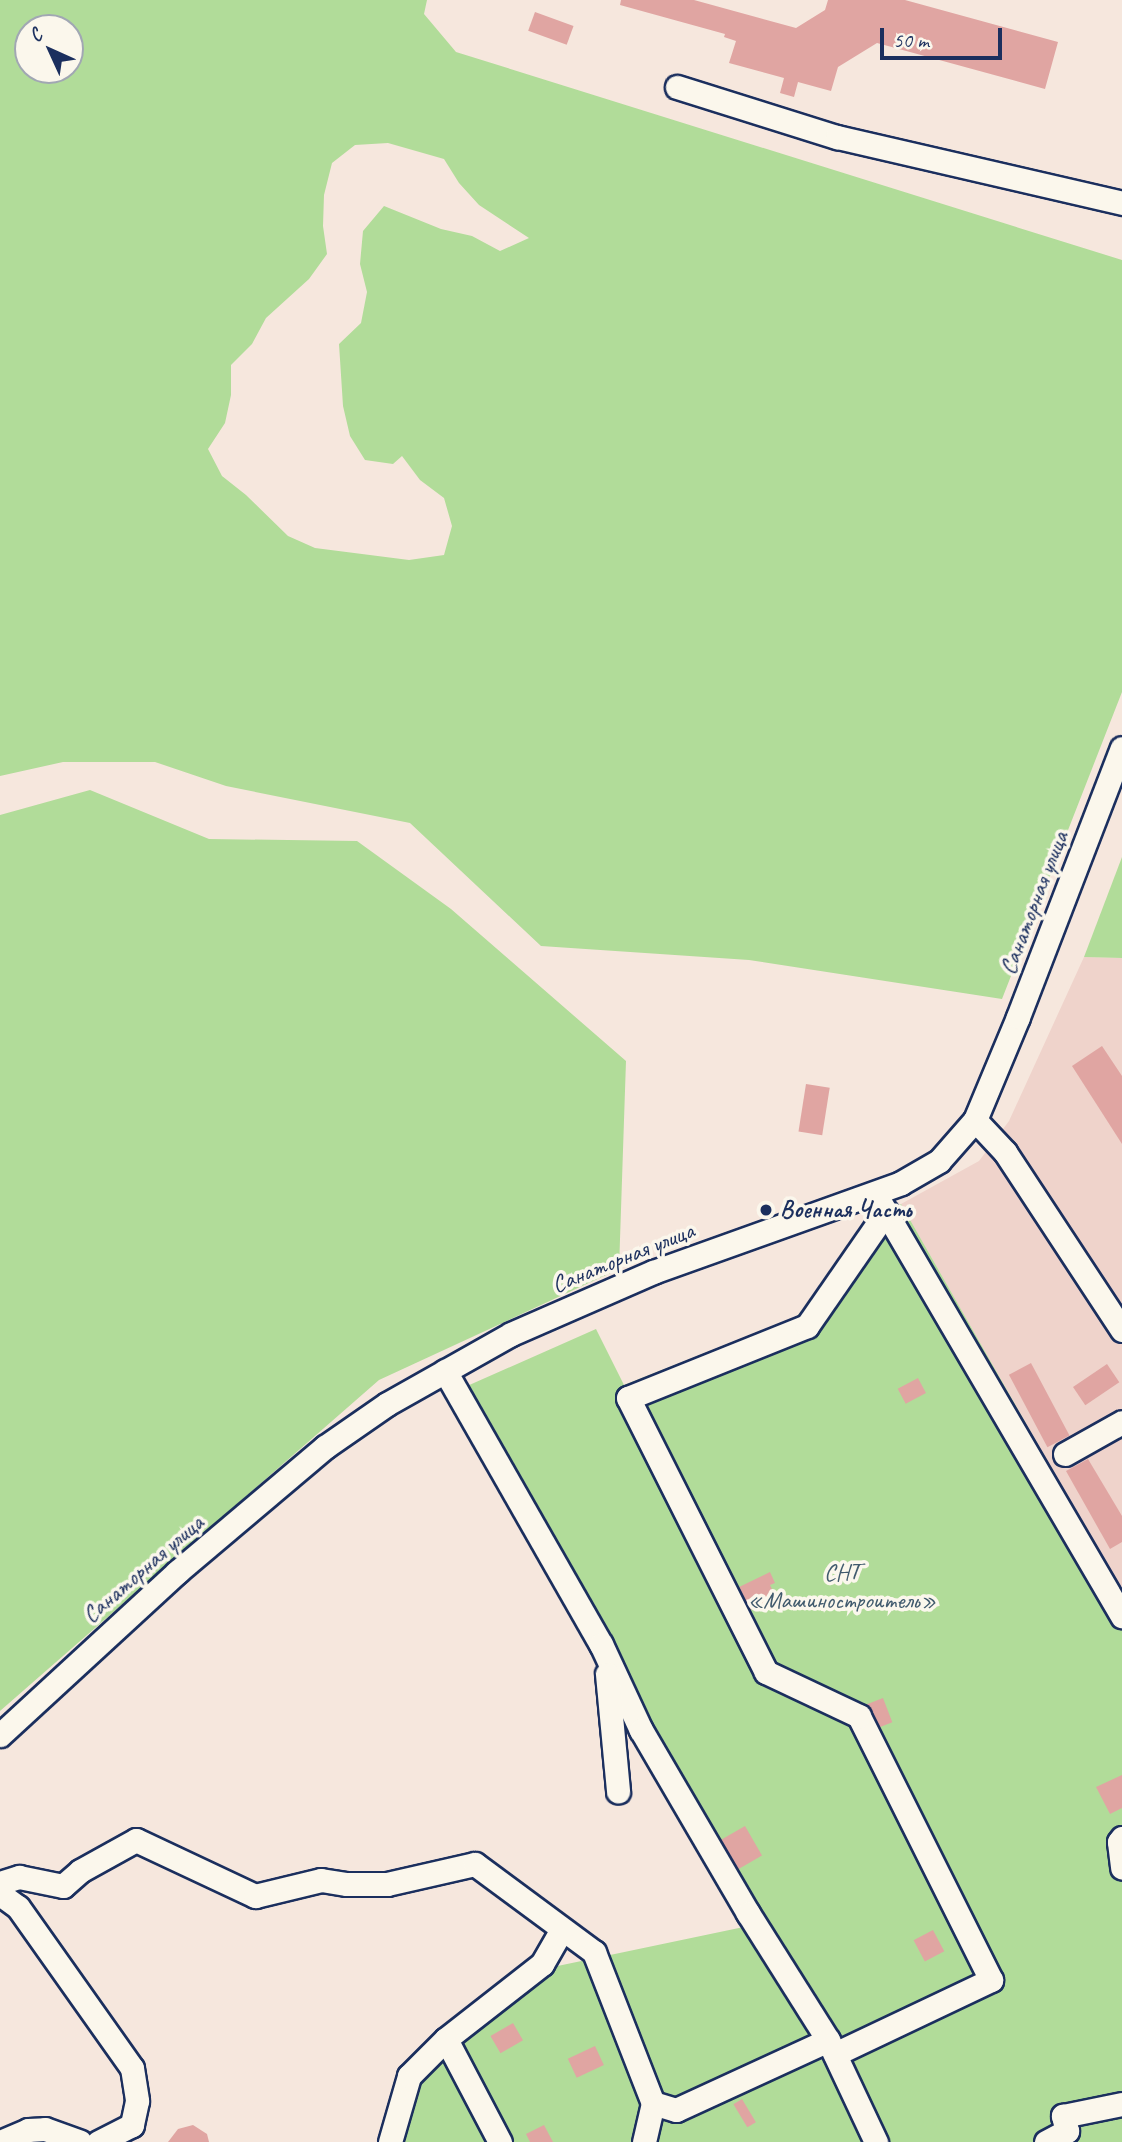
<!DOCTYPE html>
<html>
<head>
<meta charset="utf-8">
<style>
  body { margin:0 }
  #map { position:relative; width:1122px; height:2142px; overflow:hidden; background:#f6e7dd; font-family:Caveat,sans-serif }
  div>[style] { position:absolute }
  .built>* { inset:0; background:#efd3cb }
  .green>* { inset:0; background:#b1dc99 }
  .building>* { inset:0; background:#e0a5a2; transform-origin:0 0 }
  .roads { filter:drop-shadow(2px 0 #1b2f5e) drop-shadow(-2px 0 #1b2f5e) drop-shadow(0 2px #1b2f5e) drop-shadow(0 -2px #1b2f5e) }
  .minor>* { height:23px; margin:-11.5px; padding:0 11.5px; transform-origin:11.5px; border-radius:11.5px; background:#fbf7ec }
  .dots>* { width:19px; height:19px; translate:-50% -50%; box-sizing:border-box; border:4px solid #fbf7ec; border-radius:50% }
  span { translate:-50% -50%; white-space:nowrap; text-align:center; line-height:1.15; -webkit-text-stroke:7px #fbf7ec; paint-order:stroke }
  .street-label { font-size:24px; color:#1b2f5e }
  .poi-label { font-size:24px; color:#1b2f5e; font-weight:700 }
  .left { translate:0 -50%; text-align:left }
  .park-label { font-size:24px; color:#405a6d }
  .north { position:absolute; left:14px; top:14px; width:70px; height:70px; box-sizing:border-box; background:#fbf7ec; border:2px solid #a1a7b3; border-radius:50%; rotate:315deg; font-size:19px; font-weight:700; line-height:28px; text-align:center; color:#1b2f5e }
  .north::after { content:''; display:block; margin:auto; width:24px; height:32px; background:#1b2f5e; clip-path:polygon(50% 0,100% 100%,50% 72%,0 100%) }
  .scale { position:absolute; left:880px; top:28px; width:122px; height:32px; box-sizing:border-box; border:4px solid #1b2f5e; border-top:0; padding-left:9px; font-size:21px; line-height:24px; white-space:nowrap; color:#1b2f5e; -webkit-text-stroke:5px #fbf7ec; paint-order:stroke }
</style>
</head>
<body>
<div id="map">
  <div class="built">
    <div style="clip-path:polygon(1084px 957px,1122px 958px,1122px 1592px,901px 1204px,979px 1161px,1009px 1121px)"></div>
  </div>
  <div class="green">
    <div style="clip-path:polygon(evenodd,0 0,427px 0,424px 14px,456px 52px,1122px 260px,1122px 692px,1002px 999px,749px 960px,541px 946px,410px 823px,226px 786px,155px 762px,63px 762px,0 776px,0 0,28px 28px,70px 28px,70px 70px,28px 70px,28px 28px,0 0,388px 143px,444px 159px,459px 183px,479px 205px,529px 238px,500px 251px,472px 236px,441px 229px,384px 206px,363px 231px,360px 264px,367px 292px,361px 323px,339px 344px,343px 406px,350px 436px,365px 460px,393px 464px,402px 456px,420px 480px,444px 498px,452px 526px,444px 555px,409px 560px,315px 548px,288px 536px,246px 495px,222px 476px,208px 449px,225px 423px,231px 395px,231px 365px,252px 344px,266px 318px,309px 279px,327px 254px,323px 226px,324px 195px,332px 163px,355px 145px,388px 143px)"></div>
    <div style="clip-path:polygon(90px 790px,209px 839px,357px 841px,451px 909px,626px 1061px,619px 1269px,379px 1380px,0 1711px,0 815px)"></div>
    <div style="clip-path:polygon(1122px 857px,1122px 958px,1084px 957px)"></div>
    <div style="clip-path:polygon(901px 1204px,1122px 1592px,1122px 2142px,405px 2142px,417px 2084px,548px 1968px,758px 1924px,458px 1390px,596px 1329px,624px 1385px,796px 1317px)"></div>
  </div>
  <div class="building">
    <div style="clip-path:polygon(621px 0,694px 0,796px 28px,825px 10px,828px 0,905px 0,1058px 42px,1045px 89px,877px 43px,838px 67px,831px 91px,798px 82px,794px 97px,780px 93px,784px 78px,729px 63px,736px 41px,724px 37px,725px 34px,620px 5px)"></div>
    <div style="left:535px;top:12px;width:41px;height:20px;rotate:20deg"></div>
    <div style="clip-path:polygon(1102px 1046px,1122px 1076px,1122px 1144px,1072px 1066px)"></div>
    <div style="left:806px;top:1084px;width:24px;height:48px;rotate:9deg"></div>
    <div style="left:1031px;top:1363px;width:82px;height:25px;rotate:62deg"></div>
    <div style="left:1107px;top:1364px;width:22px;height:41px;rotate:56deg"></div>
    <div style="left:918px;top:1378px;width:17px;height:23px;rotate:62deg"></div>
    <div style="clip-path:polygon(1088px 1459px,1122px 1516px,1122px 1542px,1110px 1549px,1066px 1471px)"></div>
    <div style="clip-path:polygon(770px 1572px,775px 1583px,770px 1585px,776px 1597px,748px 1611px,737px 1588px)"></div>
    <div style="left:883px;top:1698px;width:26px;height:22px;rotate:69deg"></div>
    <div style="clip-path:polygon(1122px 1775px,1122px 1808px,1110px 1814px,1096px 1787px)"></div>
    <div style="left:745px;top:1826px;width:34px;height:31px;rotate:60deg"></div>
    <div style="left:933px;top:1930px;width:24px;height:22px;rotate:62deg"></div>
    <div style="left:513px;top:2023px;width:20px;height:26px;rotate:60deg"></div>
    <div style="left:595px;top:2046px;width:21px;height:30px;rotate:65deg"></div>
    <div style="left:742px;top:2099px;width:27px;height:10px;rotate:59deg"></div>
    <div style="clip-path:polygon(193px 2125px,207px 2134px,209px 2142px,168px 2142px,178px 2129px)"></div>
    <div style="clip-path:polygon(544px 2125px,553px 2142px,530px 2142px,526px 2134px)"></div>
  </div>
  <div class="roads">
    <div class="minor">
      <div style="left:677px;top:87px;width:168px;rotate:17.4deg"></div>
      <div style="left:837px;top:137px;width:293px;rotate:13deg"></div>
      <div style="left:975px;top:1120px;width:44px;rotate:46.8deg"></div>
      <div style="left:1005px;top:1152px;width:213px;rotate:56.7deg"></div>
      <div style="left:880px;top:1202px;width:480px;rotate:59.7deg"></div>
      <div style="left:445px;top:1371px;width:314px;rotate:60.3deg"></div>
      <div style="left:601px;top:1644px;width:95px;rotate:65.1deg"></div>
      <div style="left:641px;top:1730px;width:212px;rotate:59.7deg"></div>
      <div style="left:748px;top:1913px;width:150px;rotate:57.8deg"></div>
      <div style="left:828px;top:2040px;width:113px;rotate:64.8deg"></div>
      <div style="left:1065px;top:1454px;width:65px;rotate:-29.3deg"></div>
      <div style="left:607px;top:1674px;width:118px;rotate:84.6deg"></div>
      <div style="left:0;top:1735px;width:241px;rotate:-42.6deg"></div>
      <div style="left:177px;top:1572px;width:194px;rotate:-40.2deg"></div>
      <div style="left:325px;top:1447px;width:75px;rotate:-34.7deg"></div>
      <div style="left:387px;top:1404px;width:142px;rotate:-29.4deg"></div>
      <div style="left:511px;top:1334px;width:155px;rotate:-23.6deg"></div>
      <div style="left:653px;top:1272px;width:263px;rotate:-19.7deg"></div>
      <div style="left:901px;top:1183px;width:44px;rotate:-30.1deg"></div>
      <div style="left:939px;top:1161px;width:55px;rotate:-48.7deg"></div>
      <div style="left:975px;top:1120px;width:112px;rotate:-67.3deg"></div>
      <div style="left:1018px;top:1017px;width:288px;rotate:-68.9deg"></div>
      <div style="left:1122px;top:1838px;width:5px;rotate:127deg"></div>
      <div style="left:1119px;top:1842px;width:26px;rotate:83deg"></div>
      <div style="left:0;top:1883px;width:20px;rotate:-18deg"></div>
      <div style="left:19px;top:1877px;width:45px;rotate:11.6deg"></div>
      <div style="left:63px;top:1886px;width:23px;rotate:-41deg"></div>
      <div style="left:80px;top:1871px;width:64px;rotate:-29deg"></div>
      <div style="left:136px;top:1840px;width:132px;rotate:25.2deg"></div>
      <div style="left:255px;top:1896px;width:68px;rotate:-13.6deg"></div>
      <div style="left:321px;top:1880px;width:26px;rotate:9deg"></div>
      <div style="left:347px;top:1884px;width:40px"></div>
      <div style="left:387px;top:1884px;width:90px;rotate:-12.8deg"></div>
      <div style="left:475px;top:1864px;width:148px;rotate:36.5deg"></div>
      <div style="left:594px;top:1952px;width:162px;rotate:68.7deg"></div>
      <div style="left:653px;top:2103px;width:24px;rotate:17deg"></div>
      <div style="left:676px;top:2110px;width:167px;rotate:-24.7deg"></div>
      <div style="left:0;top:1894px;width:22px;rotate:36deg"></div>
      <div style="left:18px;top:1907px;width:197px;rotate:54.7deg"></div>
      <div style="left:132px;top:2068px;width:33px;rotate:81deg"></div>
      <div style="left:137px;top:2101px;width:25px;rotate:102deg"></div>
      <div style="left:132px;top:2125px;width:38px;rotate:153deg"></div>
      <div style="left:835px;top:2054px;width:173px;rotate:-25.4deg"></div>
      <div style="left:991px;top:1980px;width:295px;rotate:-116.6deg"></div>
      <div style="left:859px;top:1716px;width:103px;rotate:-154.7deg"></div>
      <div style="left:766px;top:1672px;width:307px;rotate:-116.7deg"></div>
      <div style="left:628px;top:1398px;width:193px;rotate:-21.9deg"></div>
      <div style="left:807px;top:1326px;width:139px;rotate:-55.3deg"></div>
      <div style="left:0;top:2142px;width:30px;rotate:-23deg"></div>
      <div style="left:28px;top:2130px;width:17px;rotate:-3deg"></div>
      <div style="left:45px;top:2129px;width:37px;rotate:20deg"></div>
      <div style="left:390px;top:2142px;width:69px;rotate:-73.9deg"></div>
      <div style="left:409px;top:2076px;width:52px;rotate:-45deg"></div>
      <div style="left:500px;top:2142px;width:116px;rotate:-117.7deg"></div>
      <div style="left:446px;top:2039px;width:122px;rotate:-38deg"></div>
      <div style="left:542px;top:1964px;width:38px;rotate:-60deg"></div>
      <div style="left:644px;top:2142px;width:40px;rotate:-77deg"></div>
      <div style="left:1046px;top:2142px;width:24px;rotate:-28deg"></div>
      <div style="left:1067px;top:2131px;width:16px;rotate:-105deg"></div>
      <div style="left:1063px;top:2116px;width:60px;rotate:-11.5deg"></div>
    </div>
  </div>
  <div class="dots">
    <div style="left:766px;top:1210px;background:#1b2f5e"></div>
  </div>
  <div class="street-label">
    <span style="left:1034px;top:903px;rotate:-69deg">Санаторная улица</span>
    <span style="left:623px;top:1258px;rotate:-22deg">Санаторная улица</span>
    <span style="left:143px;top:1569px;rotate:-41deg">Санаторная улица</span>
  </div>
  <div class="poi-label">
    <span class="left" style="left:780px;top:1210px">Военная Часть</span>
  </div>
  <div class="park-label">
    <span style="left:842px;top:1587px">СНТ<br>«Машиностроитель»</span>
  </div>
  <div class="north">С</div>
  <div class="scale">50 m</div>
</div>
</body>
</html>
